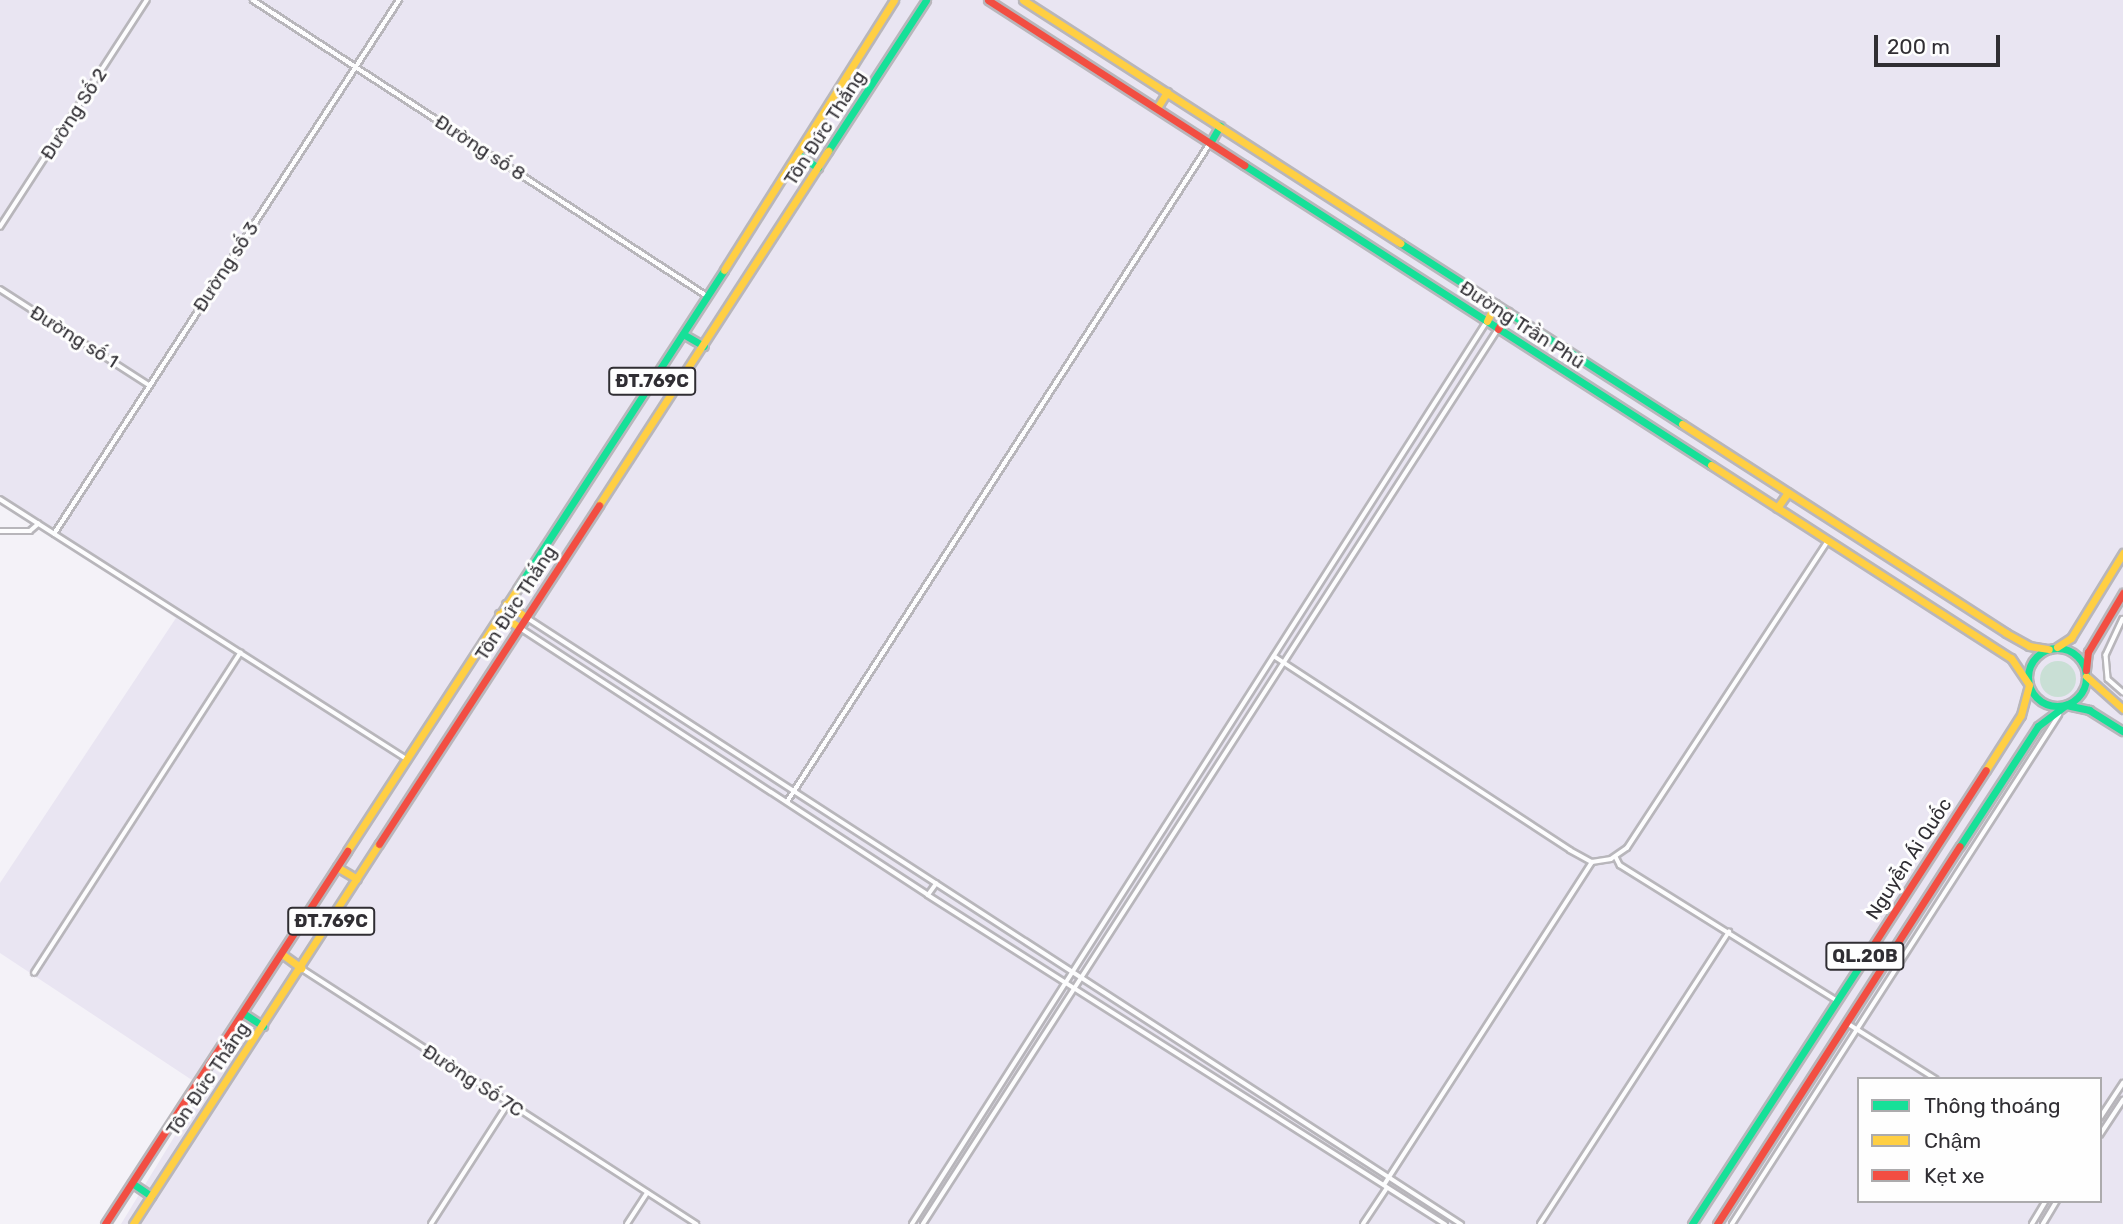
<!DOCTYPE html>
<html>
<head>
<meta charset="utf-8">
<style>
  body { margin:0 }
  #map { position:relative; width:2123px; height:1224px; overflow:hidden; background:#f4f2f8; font-family:Rubik,sans-serif }
  div>[style] { position:absolute }
  .built>* { inset:0; background:#e9e5f2 }
  .green>* { inset:0; background:#c9dfd5 }
  .round { border-radius:50% }
  .roads { filter:drop-shadow(2px 0 #b8b6bb) drop-shadow(-2px 0 #b8b6bb) drop-shadow(0 2px #b8b6bb) drop-shadow(0 -2px #b8b6bb) }
  .street>* { height:3.5px; margin:-1.75px; padding:0 1.75px; transform-origin:1.75px; border-radius:1.75px; background:#fdfdfe }
  .fast>* { height:7px; margin:-3.5px; padding:0 3.5px; transform-origin:3.5px; border-radius:3.5px; background:#16e098 }
  .fast>.ring { margin:-3.5px; padding:0; box-sizing:content-box; background:none; border:7px solid #16e098; border-radius:50% }
  .slow>* { height:7px; margin:-3.5px; padding:0 3.5px; transform-origin:3.5px; border-radius:3.5px; background:#ffcf43 }
  .jam>* { height:7px; margin:-3.5px; padding:0 3.5px; transform-origin:3.5px; border-radius:3.5px; background:#f24e42 }
  span { translate:-50% -50%; white-space:nowrap; text-align:center; line-height:1.15; -webkit-text-stroke:6px #fefefe; paint-order:stroke }
  .shield-label span { padding:2px 5px; background:#fefefe; border:2px solid; border-radius:5px; -webkit-text-stroke-width:0 }
  .shield-label { font-size:18px; color:#302e33; font-weight:700 }
  .street-label { font-size:19px; color:#302e33 }
  .legend { position:absolute; left:1857px; top:1077px; width:245px; height:126px; box-sizing:border-box; background:#fefefe; border:2px solid #acabad; margin:0; padding:9px 12px; list-style:none; font-size:21px; color:#302e33 }
  .legend li { display:flex; align-items:center; gap:14px; height:35px }
  .legend b { width:35px; border:2px solid #acabad }
  .scale { position:absolute; left:1874px; top:35px; width:126px; height:32px; box-sizing:border-box; border:4px solid #302e33; border-top:0; padding-left:9px; font-size:21px; line-height:24px; white-space:nowrap; color:#302e33; -webkit-text-stroke:5px #fefefe; paint-order:stroke }
</style>
</head>
<body>
<div id="map">
  <div class="built">
    <div style="clip-path:polygon(evenodd,0 0,2123px 0,2123px 1224px,121px 1224px,204px 1088px,0 953px,0 883px,176px 618px,0 502px,0 0,1859px 1079px,2100px 1079px,2100px 1201px,1859px 1201px,1859px 1079px)"></div>
  </div>
  <div class="green">
    <div class="round" style="left:2040px;top:661px;width:36px;height:36px"></div>
  </div>
  <div class="roads">
    <div class="street">
      <div style="left:253px;top:0;width:542px;rotate:33.1deg"></div>
      <div style="left:0;top:227px;width:270px;rotate:-57.1deg"></div>
      <div style="left:0;top:289px;width:177px;rotate:32.8deg"></div>
      <div style="left:0;top:499px;width:482px;rotate:32.6deg"></div>
      <div style="left:0;top:531px;width:30px"></div>
      <div style="left:30px;top:531px;width:11px;rotate:-41deg"></div>
      <div style="left:54px;top:534px;width:636px;rotate:-57.13deg"></div>
      <div style="left:526px;top:617px;width:1115px;rotate:32.99deg"></div>
      <div style="left:2123px;top:619px;width:40px;rotate:115deg"></div>
      <div style="left:2106px;top:655px;width:24px;rotate:85deg"></div>
      <div style="left:2108px;top:679px;width:20px;rotate:41deg"></div>
      <div style="left:519px;top:627px;width:489px;rotate:33.2deg"></div>
      <div style="left:928px;top:895px;width:613px;rotate:32.47deg"></div>
      <div style="left:1274px;top:656px;width:354px;rotate:33.2deg"></div>
      <div style="left:1570px;top:850px;width:25px;rotate:29deg"></div>
      <div style="left:1592px;top:862px;width:19px;rotate:-9deg"></div>
      <div style="left:1611px;top:859px;width:19px;rotate:-35deg"></div>
      <div style="left:1627px;top:848px;width:367px;rotate:-56.8deg"></div>
      <div style="left:787px;top:802px;width:783px;rotate:-57.3deg"></div>
      <div style="left:1616px;top:857px;width:9px;rotate:63deg"></div>
      <div style="left:1620px;top:865px;width:255px;rotate:32deg"></div>
      <div style="left:928px;top:895px;width:14px;rotate:-54deg"></div>
      <div style="left:301px;top:968px;width:471px;rotate:32.9deg"></div>
      <div style="left:34px;top:973px;width:381px;rotate:-57.2deg"></div>
      <div style="left:1847px;top:1023px;width:105px;rotate:32.2deg"></div>
      <div style="left:2100px;top:1118px;width:42px;rotate:-56.7deg"></div>
      <div style="left:2100px;top:1135px;width:42px;rotate:-56.7deg"></div>
      <div style="left:1384px;top:1185px;width:384px;rotate:-57.2deg"></div>
      <div style="left:431px;top:1224px;width:143px;rotate:-57.3deg"></div>
      <div style="left:627px;top:1224px;width:37px;rotate:-57deg"></div>
      <div style="left:912px;top:1224px;width:1071px;rotate:-57.51deg"></div>
      <div style="left:923px;top:1224px;width:1064px;rotate:-57.28deg"></div>
      <div style="left:1363px;top:1224px;width:43px;rotate:-56.3deg"></div>
      <div style="left:1540px;top:1224px;width:348px;rotate:-57.1deg"></div>
      <div style="left:1732px;top:1224px;width:605px;rotate:-57.28deg"></div>
      <div style="left:2032px;top:1224px;width:27px;rotate:-59deg"></div>
      <div style="left:2043px;top:1224px;width:27px;rotate:-59deg"></div>
    </div>
    <div class="fast">
      <div style="left:1210px;top:143px;width:20px;rotate:-60deg"></div>
      <div style="left:828px;top:151px;width:180px;rotate:-57deg"></div>
      <div style="left:799px;top:155px;width:23px;rotate:34deg"></div>
      <div style="left:1244px;top:165px;width:555px;rotate:32.72deg"></div>
      <div style="left:1400px;top:243px;width:335px;rotate:32.7deg"></div>
      <div style="left:683px;top:334px;width:24px;rotate:30deg"></div>
      <div style="left:517px;top:589px;width:380px;rotate:-57deg"></div>
      <div class="ring" style="left:2028px;top:648px;width:51px;height:51px"></div>
      <div style="left:2066px;top:705px;width:24px;rotate:12deg"></div>
      <div style="left:2089px;top:710px;width:40px;rotate:32deg"></div>
      <div style="left:1960px;top:846px;width:143px;rotate:-57deg"></div>
      <div style="left:2038px;top:726px;width:35px;rotate:-37deg"></div>
      <div style="left:243px;top:1013px;width:24px;rotate:33deg"></div>
      <div style="left:132px;top:1183px;width:23px;rotate:34deg"></div>
      <div style="left:1692px;top:1224px;width:320px;rotate:-57deg"></div>
    </div>
    <div class="slow">
      <div style="left:1023px;top:0;width:449px;rotate:32.8deg"></div>
      <div style="left:1157px;top:108px;width:19px;rotate:-58deg"></div>
      <div style="left:724px;top:270px;width:319px;rotate:-57.8deg"></div>
      <div style="left:1487px;top:321px;width:19px;rotate:-65deg"></div>
      <div style="left:1682px;top:424px;width:386px;rotate:32.8deg"></div>
      <div style="left:2006px;top:633px;width:26px;rotate:29deg"></div>
      <div style="left:2029px;top:646px;width:20px;rotate:9deg"></div>
      <div style="left:1711px;top:465px;width:357px;rotate:32.8deg"></div>
      <div style="left:2011px;top:658px;width:32px;rotate:56deg"></div>
      <div style="left:599px;top:505px;width:422px;rotate:-57.1deg"></div>
      <div style="left:1777px;top:508px;width:19px;rotate:-55deg"></div>
      <div style="left:506px;top:604px;width:24px;rotate:33deg"></div>
      <div style="left:499px;top:614px;width:24px;rotate:33deg"></div>
      <div style="left:2057px;top:647px;width:17px;rotate:-33deg"></div>
      <div style="left:2071px;top:638px;width:100px;rotate:-58.5deg"></div>
      <div style="left:2086px;top:676px;width:50px;rotate:41.7deg"></div>
      <div style="left:1986px;top:770px;width:65px;rotate:-57.5deg"></div>
      <div style="left:2021px;top:715px;width:31px;rotate:-75deg"></div>
      <div style="left:347px;top:851px;width:312px;rotate:-57deg"></div>
      <div style="left:337px;top:867px;width:23px;rotate:31deg"></div>
      <div style="left:282px;top:954px;width:24px;rotate:36deg"></div>
      <div style="left:133px;top:1224px;width:453px;rotate:-57.1deg"></div>
    </div>
    <div class="jam">
      <div style="left:988px;top:0;width:305px;rotate:32.8deg"></div>
      <div style="left:1498px;top:329px;width:20px;rotate:-60deg"></div>
      <div style="left:2086px;top:670px;width:18px;rotate:-84deg"></div>
      <div style="left:2088px;top:652px;width:69px;rotate:-59.3deg"></div>
      <div style="left:379px;top:844px;width:404px;rotate:-57deg"></div>
      <div style="left:1866px;top:956px;width:221px;rotate:-57.2deg"></div>
      <div style="left:105px;top:1224px;width:445px;rotate:-57deg"></div>
      <div style="left:1717px;top:1224px;width:449px;rotate:-57.3deg"></div>
    </div>
  </div>
  <div class="shield-label">
    <span style="left:652px;top:381px">ĐT.769C</span>
    <span style="left:331px;top:921px">ĐT.769C</span>
    <span style="left:1865px;top:956px">QL.20B</span>
  </div>
  <div class="street-label">
    <span style="left:74px;top:114px;rotate:-57deg">Đường Số 2</span>
    <span style="left:825px;top:128px;rotate:-57deg">Tôn Đức Thắng</span>
    <span style="left:480px;top:148px;rotate:33deg">Đường số 8</span>
    <span style="left:226px;top:267px;rotate:-57deg">Đường số 3</span>
    <span style="left:1522px;top:325px;rotate:33deg">Đường Trần Phú</span>
    <span style="left:74px;top:337px;rotate:32deg">Đường số 1</span>
    <span style="left:516px;top:603px;rotate:-57deg">Tôn Đức Thắng</span>
    <span style="left:1909px;top:859px;rotate:-57deg">Nguyễn Ái Quốc</span>
    <span style="left:208px;top:1079px;rotate:-56deg">Tôn Đức Thắng</span>
    <span style="left:473px;top:1081px;rotate:33deg">Đường Số 7C</span>
  </div>
  <ul class="legend">
  <li><b style="height:9px;background:#16e098"></b>Thông thoáng</li>
  <li><b style="height:9px;background:#ffcf43"></b>Chậm</li>
  <li><b style="height:9px;background:#f24e42"></b>Kẹt xe</li>
  </ul>
  <div class="scale">200 m</div>
</div>
</body>
</html>
